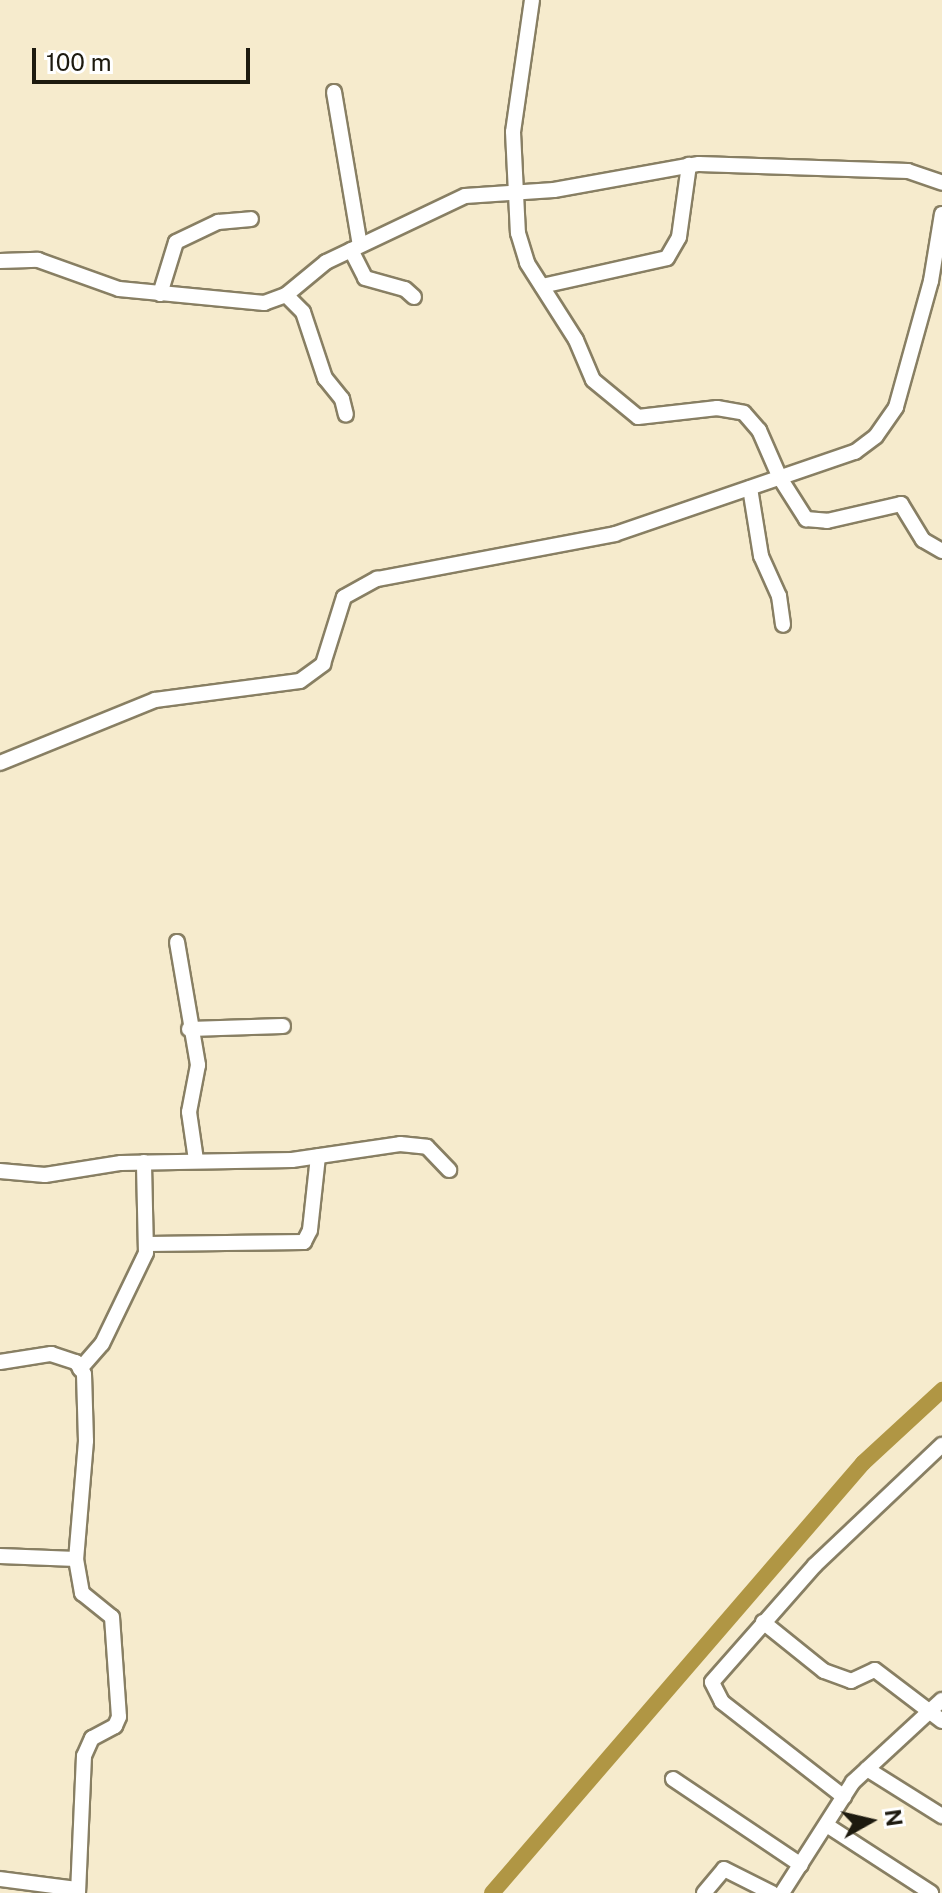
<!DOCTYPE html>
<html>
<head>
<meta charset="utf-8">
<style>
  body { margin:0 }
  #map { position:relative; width:942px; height:1893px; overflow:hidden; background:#f6ebcd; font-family:"Public Sans",sans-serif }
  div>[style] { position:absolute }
  .canal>* { height:16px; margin:-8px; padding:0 8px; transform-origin:8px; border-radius:8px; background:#b09644 }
  .roads { filter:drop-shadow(2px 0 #887f63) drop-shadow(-2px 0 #887f63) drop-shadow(0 2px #887f63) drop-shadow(0 -2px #887f63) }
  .street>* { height:14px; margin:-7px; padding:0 7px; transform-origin:7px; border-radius:7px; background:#fff }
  span { translate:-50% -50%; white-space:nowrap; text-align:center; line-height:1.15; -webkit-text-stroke:7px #fff; paint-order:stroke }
  .north { position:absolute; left:830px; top:1781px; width:80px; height:80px; -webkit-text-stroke:6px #fff; paint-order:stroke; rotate:82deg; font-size:22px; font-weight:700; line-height:32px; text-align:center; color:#1d1a0f }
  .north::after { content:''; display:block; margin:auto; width:28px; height:36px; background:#1d1a0f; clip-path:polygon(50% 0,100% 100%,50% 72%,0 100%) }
  .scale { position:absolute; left:32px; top:48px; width:218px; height:36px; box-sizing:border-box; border:4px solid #1d1a0f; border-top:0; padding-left:10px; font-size:24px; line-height:28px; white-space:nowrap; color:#1d1a0f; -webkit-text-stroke:6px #fff; paint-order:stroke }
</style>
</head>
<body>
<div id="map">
  <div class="canal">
    <div style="left:492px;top:1893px;width:568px;rotate:-49.21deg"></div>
    <div style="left:863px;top:1463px;width:108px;rotate:-42.7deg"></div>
  </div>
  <div class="roads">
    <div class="street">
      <div style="left:532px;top:0;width:133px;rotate:98.2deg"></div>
      <div style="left:513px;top:132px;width:101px;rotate:87.2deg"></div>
      <div style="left:518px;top:233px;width:31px;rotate:73deg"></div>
      <div style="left:527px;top:263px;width:91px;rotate:57.5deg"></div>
      <div style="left:576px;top:340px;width:43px;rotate:67deg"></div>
      <div style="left:593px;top:380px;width:58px;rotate:39.4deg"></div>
      <div style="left:638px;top:417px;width:80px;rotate:-6.5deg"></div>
      <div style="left:717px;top:408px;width:27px;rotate:10deg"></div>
      <div style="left:744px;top:413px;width:23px;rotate:49deg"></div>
      <div style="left:759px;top:430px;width:52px;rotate:66.4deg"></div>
      <div style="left:780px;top:478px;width:49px;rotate:57.6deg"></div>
      <div style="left:806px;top:519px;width:21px;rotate:5deg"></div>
      <div style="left:827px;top:521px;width:76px;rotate:-12.9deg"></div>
      <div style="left:901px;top:504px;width:42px;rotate:58.6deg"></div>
      <div style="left:923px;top:540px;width:22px;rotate:30deg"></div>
      <div style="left:334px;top:92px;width:155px;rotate:80.4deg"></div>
      <div style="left:351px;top:250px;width:31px;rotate:63deg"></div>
      <div style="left:365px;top:278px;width:41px;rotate:15.4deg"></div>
      <div style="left:405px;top:289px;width:12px;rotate:42deg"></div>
      <div style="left:0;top:261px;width:38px;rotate:-2deg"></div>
      <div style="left:38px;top:260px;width:86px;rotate:19.7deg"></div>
      <div style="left:119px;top:289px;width:146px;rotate:5.5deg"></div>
      <div style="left:264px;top:303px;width:23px;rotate:-20deg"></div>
      <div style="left:286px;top:295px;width:52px;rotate:-39.5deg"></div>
      <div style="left:326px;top:262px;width:154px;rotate:-25.4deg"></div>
      <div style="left:465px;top:196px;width:89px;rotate:-3.9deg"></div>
      <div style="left:554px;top:190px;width:147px;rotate:-10.2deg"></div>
      <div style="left:699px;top:164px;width:209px;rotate:1.9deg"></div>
      <div style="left:908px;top:171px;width:36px;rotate:19deg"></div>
      <div style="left:542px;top:286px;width:128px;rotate:-12.6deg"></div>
      <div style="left:667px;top:258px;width:24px;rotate:-60deg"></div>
      <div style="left:679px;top:237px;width:73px;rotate:-82.1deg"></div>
      <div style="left:160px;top:294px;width:54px;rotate:-72.9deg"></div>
      <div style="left:176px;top:242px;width:47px;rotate:-25.5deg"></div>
      <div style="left:218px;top:222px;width:33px;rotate:-5deg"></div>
      <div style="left:286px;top:295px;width:24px;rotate:45deg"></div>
      <div style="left:303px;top:312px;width:70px;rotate:71.6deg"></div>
      <div style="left:325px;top:378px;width:27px;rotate:51deg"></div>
      <div style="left:342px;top:399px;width:16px;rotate:76deg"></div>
      <div style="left:750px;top:488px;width:69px;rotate:80.8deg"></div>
      <div style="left:761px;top:556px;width:44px;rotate:65.8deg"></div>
      <div style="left:779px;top:596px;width:29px;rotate:82deg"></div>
      <div style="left:0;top:763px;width:167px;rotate:-22.1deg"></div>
      <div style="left:155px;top:700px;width:146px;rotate:-7.5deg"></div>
      <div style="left:300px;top:681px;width:29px;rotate:-36deg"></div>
      <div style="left:323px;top:664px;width:70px;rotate:-72.6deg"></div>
      <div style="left:344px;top:597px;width:38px;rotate:-29deg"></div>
      <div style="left:377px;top:579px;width:242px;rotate:-10.7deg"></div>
      <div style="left:615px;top:534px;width:254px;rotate:-18.9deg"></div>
      <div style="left:855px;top:452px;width:26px;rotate:-37deg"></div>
      <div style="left:876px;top:436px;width:35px;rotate:-55deg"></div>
      <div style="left:896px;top:407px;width:131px;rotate:-74.5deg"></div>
      <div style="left:931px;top:281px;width:68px;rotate:-80.7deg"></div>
      <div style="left:177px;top:942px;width:125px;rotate:80.3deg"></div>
      <div style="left:198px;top:1065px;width:48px;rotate:100.8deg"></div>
      <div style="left:189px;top:1112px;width:49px;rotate:81.7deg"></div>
      <div style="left:189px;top:1029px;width:94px;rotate:-1.8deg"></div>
      <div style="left:0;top:1171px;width:45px;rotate:5.1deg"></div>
      <div style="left:45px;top:1175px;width:77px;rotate:-9deg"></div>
      <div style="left:121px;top:1163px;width:171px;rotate:-1deg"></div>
      <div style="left:292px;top:1160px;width:109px;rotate:-8.4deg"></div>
      <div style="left:400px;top:1144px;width:27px;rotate:6deg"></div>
      <div style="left:427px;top:1147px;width:32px;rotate:46deg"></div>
      <div style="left:148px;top:1244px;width:156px;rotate:-0.7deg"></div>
      <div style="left:304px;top:1242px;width:13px;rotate:-63deg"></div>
      <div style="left:310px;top:1230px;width:74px;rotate:-83.8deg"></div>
      <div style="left:0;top:1362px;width:52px;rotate:-8.9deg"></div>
      <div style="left:51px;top:1354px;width:26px;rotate:18deg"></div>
      <div style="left:76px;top:1362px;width:14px;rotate:56deg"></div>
      <div style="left:84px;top:1374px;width:67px;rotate:88.3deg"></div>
      <div style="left:86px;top:1441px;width:118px;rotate:94.8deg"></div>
      <div style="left:76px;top:1559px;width:35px;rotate:80deg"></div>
      <div style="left:82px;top:1593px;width:38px;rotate:39deg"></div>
      <div style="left:112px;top:1617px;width:100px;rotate:86deg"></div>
      <div style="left:119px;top:1717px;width:10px;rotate:114deg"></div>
      <div style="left:115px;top:1726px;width:26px;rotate:152deg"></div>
      <div style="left:92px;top:1738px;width:20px;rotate:114deg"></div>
      <div style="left:84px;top:1756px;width:137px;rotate:92.5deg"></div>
      <div style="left:80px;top:1369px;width:33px;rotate:-49deg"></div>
      <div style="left:102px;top:1344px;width:101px;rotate:-64.2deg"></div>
      <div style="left:146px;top:1253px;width:91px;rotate:-91.3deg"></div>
      <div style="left:0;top:1556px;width:76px;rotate:2.3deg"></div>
      <div style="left:763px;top:1622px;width:78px;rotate:38.8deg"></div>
      <div style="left:824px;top:1671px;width:29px;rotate:20deg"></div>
      <div style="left:851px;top:1681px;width:26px;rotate:-25deg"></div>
      <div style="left:875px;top:1670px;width:84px;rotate:37.3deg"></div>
      <div style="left:867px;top:1769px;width:89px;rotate:32.1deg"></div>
      <div style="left:673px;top:1779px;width:154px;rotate:33.9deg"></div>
      <div style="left:844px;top:1797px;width:155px;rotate:-142.1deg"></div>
      <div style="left:722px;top:1702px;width:22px;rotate:-117deg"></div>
      <div style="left:712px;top:1682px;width:156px;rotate:-48.6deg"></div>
      <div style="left:815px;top:1565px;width:175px;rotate:-43.4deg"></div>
      <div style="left:828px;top:1826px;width:123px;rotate:33deg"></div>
      <div style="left:0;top:1879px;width:78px;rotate:7.4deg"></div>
      <div style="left:704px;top:1893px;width:31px;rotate:-50deg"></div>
      <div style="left:724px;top:1869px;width:54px;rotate:26.6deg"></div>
      <div style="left:782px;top:1893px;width:132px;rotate:-57.4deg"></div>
      <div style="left:853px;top:1782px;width:121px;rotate:-42.7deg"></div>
    </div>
  </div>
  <div class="north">N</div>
  <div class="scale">100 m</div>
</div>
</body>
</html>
